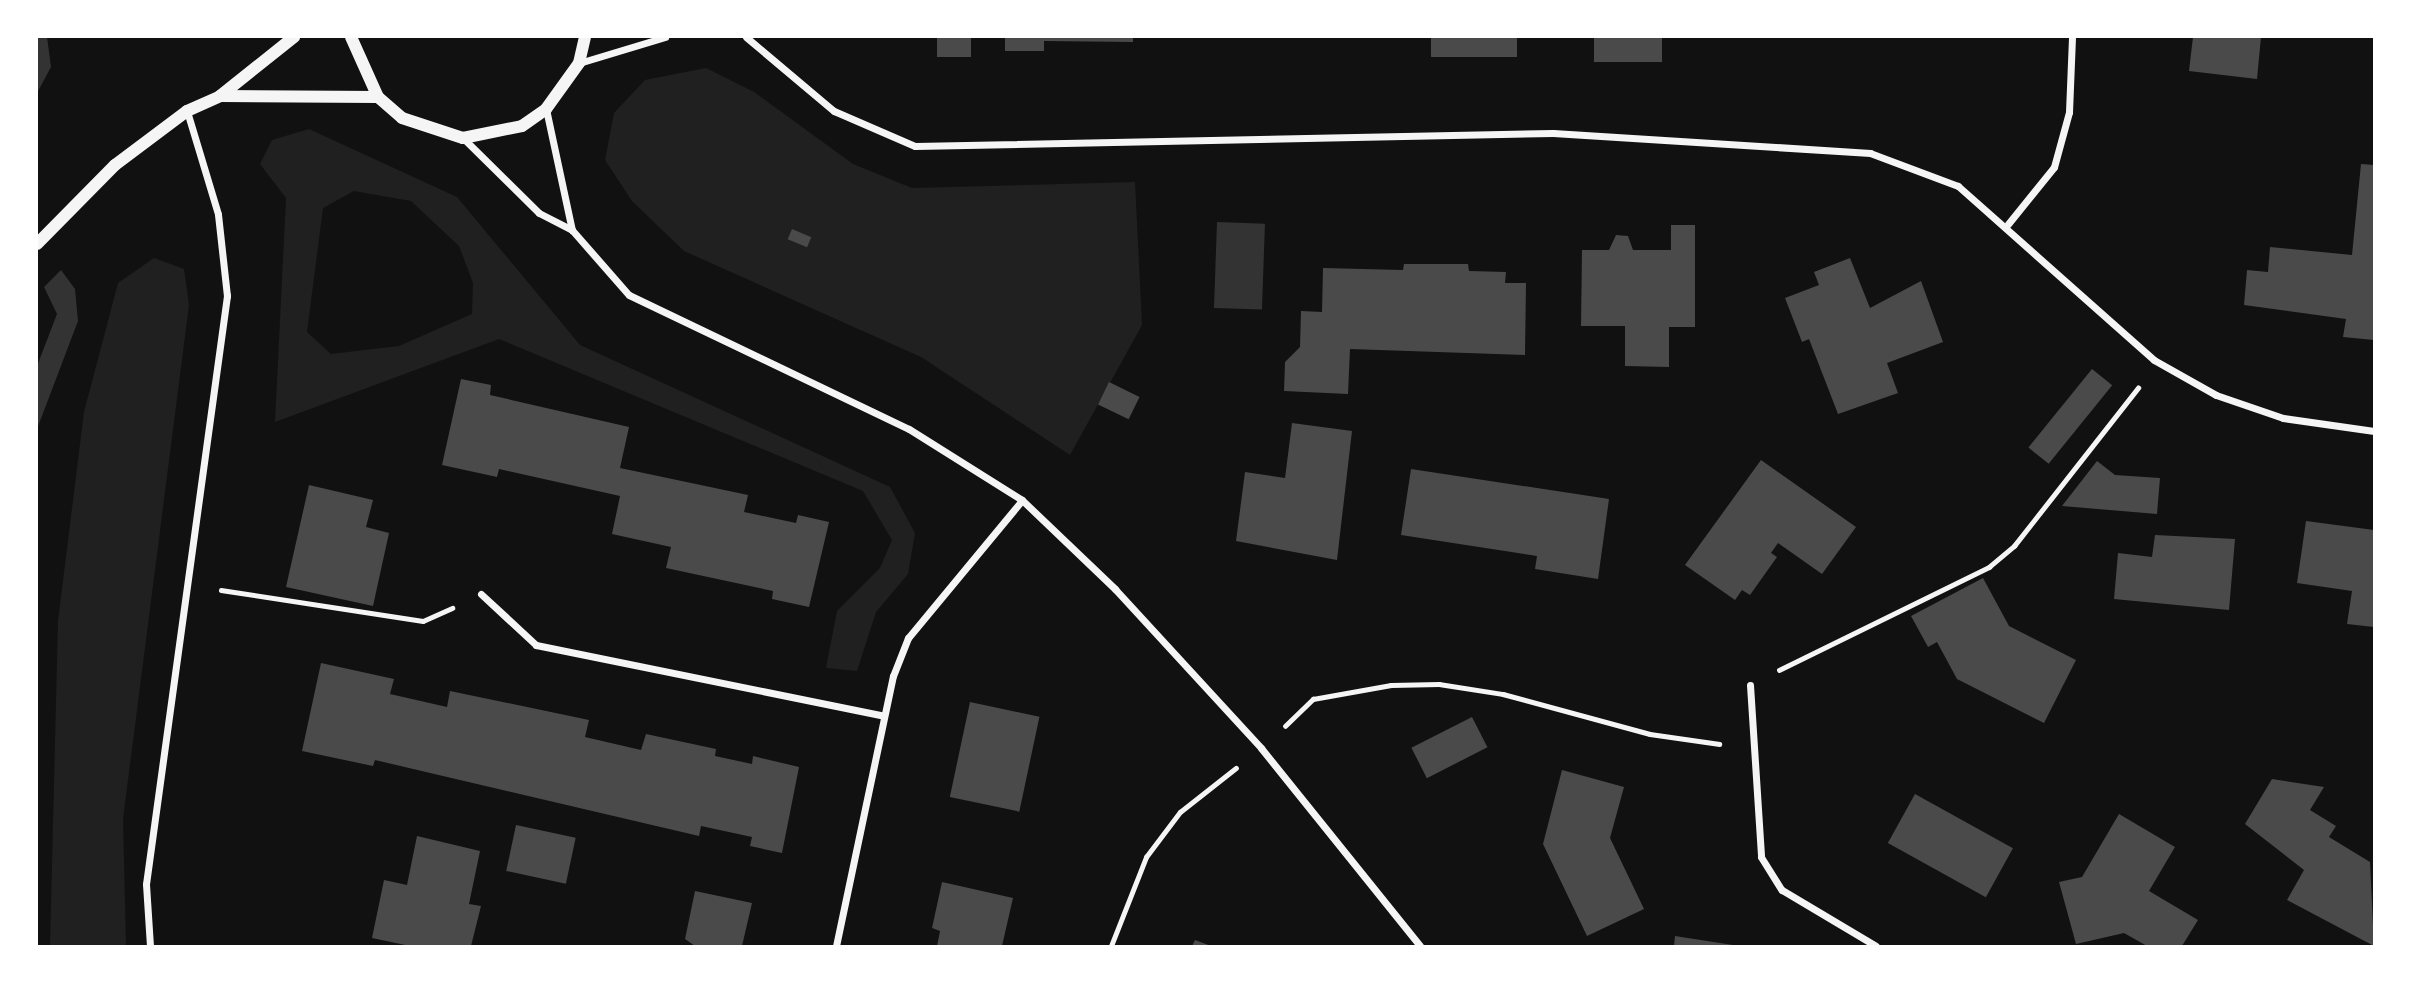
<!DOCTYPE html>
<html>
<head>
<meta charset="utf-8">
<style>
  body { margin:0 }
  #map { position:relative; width:2411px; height:983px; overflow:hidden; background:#111; font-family:Figtree,sans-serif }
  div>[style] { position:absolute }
  .green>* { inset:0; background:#202020 }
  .water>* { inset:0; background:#333; transform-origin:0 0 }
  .building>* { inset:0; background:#4a4a4a; transform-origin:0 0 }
  .path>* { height:4.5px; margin:-2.25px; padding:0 2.25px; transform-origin:2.25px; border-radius:2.25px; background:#f5f5f5 }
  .minor>* { height:7px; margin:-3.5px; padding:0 3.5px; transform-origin:3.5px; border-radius:3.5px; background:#f5f5f5 }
  .tertiary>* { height:12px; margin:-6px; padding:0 6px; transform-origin:6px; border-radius:6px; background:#f5f5f5 }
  span { translate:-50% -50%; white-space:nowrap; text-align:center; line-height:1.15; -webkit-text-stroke:7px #fff; paint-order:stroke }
  .frame { position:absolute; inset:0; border:38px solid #fff; pointer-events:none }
</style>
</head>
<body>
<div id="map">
  <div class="green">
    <div style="clip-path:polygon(706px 68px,754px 92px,853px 164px,912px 188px,1135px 182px,1142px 325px,1070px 455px,921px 357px,684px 251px,632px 201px,605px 160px,614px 113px,645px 80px)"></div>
    <div style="clip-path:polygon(evenodd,309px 129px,457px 197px,580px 345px,890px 487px,915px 533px,908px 574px,876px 612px,857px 671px,826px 668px,837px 611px,880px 568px,892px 540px,863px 491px,499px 339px,275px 422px,286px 198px,260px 164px,272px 140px,309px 129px,354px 191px,411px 201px,459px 246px,473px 283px,472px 314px,399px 346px,331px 354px,307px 332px,323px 208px,354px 191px)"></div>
    <div style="clip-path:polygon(154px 258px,184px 269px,189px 305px,123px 819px,126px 946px,50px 946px,58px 621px,84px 412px,118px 283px)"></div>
  </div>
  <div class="water">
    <div style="clip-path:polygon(37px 37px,47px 37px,51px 67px,37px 93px)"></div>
    <div style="left:1217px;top:222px;width:48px;height:86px;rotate:2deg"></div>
    <div style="clip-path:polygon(61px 270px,75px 289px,78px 321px,37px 429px,37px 366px,57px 314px,44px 287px)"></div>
  </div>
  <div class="building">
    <div style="left:937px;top:37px;width:34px;height:20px"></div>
    <div style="clip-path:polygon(1005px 37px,1133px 37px,1133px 42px,1044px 41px,1044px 51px,1005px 51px)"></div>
    <div style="left:1431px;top:37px;width:86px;height:20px"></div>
    <div style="left:1594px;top:37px;width:68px;height:25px"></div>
    <div style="clip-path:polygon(2193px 37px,2261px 37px,2257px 79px,2189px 71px)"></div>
    <div style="clip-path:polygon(2361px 164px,2374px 165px,2374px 340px,2343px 337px,2346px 319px,2244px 305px,2247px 270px,2268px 272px,2270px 247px,2352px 255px)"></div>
    <div style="clip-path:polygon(1671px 225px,1695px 225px,1695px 327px,1669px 327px,1669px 367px,1625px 366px,1625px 326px,1581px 326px,1582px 250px,1609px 250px,1616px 235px,1628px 236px,1633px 250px,1671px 250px)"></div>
    <div style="left:792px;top:229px;width:21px;height:11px;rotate:23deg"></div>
    <div style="clip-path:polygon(1850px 258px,1870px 308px,1921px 281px,1943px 342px,1887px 363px,1898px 393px,1838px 414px,1809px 339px,1802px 342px,1785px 298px,1819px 285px,1814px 272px)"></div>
    <div style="clip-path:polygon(1404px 264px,1468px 264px,1469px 271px,1506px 272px,1505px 283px,1526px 283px,1525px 355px,1350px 349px,1348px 394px,1284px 391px,1285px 362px,1300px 347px,1301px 311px,1322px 312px,1323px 268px,1403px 270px)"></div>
    <div style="left:2092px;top:369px;width:26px;height:101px;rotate:39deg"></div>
    <div style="clip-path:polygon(461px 379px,491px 385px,490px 395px,629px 427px,620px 468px,748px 495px,744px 512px,796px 523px,798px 515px,829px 522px,809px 607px,772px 599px,773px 591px,666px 568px,671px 547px,612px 534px,620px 496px,499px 469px,497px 477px,442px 465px)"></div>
    <div style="left:1109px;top:382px;width:34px;height:25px;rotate:26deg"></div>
    <div style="clip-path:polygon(1292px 423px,1352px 431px,1337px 560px,1236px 541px,1245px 472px,1285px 478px)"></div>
    <div style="clip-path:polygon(1761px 460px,1856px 527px,1822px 574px,1778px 543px,1771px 553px,1777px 557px,1750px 595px,1742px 590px,1735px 600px,1685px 565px)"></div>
    <div style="clip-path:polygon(2097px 461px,2115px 475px,2160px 478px,2157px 514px,2062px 506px)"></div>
    <div style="clip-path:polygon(1411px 469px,1609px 499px,1598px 579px,1535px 569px,1537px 556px,1401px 535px)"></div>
    <div style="clip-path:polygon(309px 485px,373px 500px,366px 527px,389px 533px,373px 606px,286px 587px)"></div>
    <div style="clip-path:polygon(2306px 521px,2374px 530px,2374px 627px,2347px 624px,2352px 591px,2297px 583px)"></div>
    <div style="clip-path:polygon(2155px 535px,2235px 539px,2229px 610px,2114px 599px,2118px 553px,2152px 557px)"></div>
    <div style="clip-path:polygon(1983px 578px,2009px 626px,2076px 660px,2044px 723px,1957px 679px,1937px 642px,1928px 647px,1911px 616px)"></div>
    <div style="clip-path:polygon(321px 663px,394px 679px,390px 694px,447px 707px,450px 691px,589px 720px,585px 737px,641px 750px,646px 734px,716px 749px,715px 756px,752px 764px,753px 756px,799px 767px,782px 853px,750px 846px,752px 837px,701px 826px,699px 836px,375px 760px,373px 766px,302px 751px)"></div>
    <div style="left:970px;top:702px;width:71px;height:97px;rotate:12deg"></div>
    <div style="left:1472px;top:717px;width:34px;height:68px;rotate:63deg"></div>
    <div style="clip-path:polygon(1562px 770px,1624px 787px,1610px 838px,1644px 909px,1587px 936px,1543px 844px)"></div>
    <div style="clip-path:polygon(2272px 779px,2324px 787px,2310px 810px,2336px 826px,2329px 837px,2370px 862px,2374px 946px,2287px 900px,2304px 870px,2245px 824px)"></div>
    <div style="left:1915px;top:794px;width:112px;height:56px;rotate:29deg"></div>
    <div style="clip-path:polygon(2119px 814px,2175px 847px,2149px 891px,2198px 920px,2182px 946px,2147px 946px,2124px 933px,2076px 944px,2059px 882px,2082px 877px)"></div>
    <div style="left:516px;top:825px;width:61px;height:47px;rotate:12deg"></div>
    <div style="clip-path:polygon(417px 836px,480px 851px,469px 904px,481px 906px,471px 946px,410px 946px,372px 938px,384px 880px,407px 885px)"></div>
    <div style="clip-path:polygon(942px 882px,1013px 898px,1002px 946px,937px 946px,940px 931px,932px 928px)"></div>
    <div style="clip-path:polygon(695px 891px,752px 903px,742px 946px,695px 946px,685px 939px)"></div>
    <div style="clip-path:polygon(1675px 936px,1733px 945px,1733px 946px,1674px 946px)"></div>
    <div style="clip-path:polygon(1195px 940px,1211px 946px,1192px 946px)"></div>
  </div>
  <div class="path">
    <div style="left:221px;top:590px;width:204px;rotate:8.7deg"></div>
    <div style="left:423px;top:621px;width:32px;rotate:-24deg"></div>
    <div style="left:1779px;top:670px;width:234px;rotate:-26.1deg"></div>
    <div style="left:1989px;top:567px;width:33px;rotate:-40deg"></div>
    <div style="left:2014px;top:546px;width:201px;rotate:-51.9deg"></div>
    <div style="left:1285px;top:726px;width:39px;rotate:-44deg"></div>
    <div style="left:1313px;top:699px;width:79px;rotate:-10.2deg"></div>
    <div style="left:1391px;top:685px;width:48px;rotate:-1.2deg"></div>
    <div style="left:1439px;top:684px;width:65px;rotate:8.9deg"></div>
    <div style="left:1503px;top:694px;width:152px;rotate:15.2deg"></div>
    <div style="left:1650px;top:734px;width:70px;rotate:8.2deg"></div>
    <div style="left:1111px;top:946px;width:96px;rotate:-68.5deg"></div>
    <div style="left:1146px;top:857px;width:56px;rotate:-52.9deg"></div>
    <div style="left:1180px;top:812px;width:71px;rotate:-38.2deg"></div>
  </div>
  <div class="minor">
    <div style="left:746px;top:37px;width:115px;rotate:40.1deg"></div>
    <div style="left:834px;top:111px;width:88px;rotate:23.4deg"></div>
    <div style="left:915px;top:146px;width:638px;rotate:-1.17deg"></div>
    <div style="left:1553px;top:133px;width:318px;rotate:3.6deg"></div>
    <div style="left:1870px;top:153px;width:94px;rotate:20.6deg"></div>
    <div style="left:1958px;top:186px;width:262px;rotate:41.6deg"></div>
    <div style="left:2154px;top:360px;width:71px;rotate:29.4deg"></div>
    <div style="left:2216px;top:395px;width:71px;rotate:18.9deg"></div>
    <div style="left:2283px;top:418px;width:92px;rotate:8.1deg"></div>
    <div style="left:579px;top:63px;width:90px;rotate:-16.8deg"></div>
    <div style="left:546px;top:109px;width:124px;rotate:77.9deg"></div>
    <div style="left:464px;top:139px;width:105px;rotate:44.6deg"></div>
    <div style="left:539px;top:213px;width:37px;rotate:27deg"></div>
    <div style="left:572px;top:230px;width:86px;rotate:48.8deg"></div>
    <div style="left:629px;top:295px;width:310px;rotate:25.6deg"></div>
    <div style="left:909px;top:429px;width:133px;rotate:32.1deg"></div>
    <div style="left:1022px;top:500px;width:129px;rotate:43.7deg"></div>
    <div style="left:1115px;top:589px;width:216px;rotate:47.4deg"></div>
    <div style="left:1261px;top:748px;width:254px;rotate:51.2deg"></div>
    <div style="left:2008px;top:224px;width:73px;rotate:-51.1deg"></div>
    <div style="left:2054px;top:167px;width:57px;rotate:-74.7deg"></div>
    <div style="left:2069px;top:112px;width:75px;rotate:-87.7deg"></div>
    <div style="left:481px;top:594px;width:75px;rotate:42.8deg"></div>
    <div style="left:536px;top:645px;width:355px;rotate:11.5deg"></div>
    <div style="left:1750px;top:685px;width:172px;rotate:86.3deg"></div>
    <div style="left:1761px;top:857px;width:39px;rotate:58deg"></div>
    <div style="left:1782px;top:890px;width:109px;rotate:30.8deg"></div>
    <div style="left:150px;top:946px;width:62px;rotate:-93.7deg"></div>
    <div style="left:146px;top:884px;width:594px;rotate:-82.16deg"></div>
    <div style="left:227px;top:296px;width:82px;rotate:-96.3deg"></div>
    <div style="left:218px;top:214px;width:108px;rotate:-106.8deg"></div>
    <div style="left:836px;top:946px;width:276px;rotate:-78.1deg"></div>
    <div style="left:893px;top:676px;width:41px;rotate:-68.5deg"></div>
    <div style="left:908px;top:638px;width:179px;rotate:-50.4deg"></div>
  </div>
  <div class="tertiary">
    <div style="left:351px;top:37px;width:66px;rotate:65.8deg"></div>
    <div style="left:378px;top:97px;width:32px;rotate:41deg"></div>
    <div style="left:402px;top:118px;width:64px;rotate:18.2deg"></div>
    <div style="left:463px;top:138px;width:60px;rotate:-11.5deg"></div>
    <div style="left:522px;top:126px;width:29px;rotate:-35deg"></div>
    <div style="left:546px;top:109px;width:57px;rotate:-54.3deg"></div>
    <div style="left:579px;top:63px;width:27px;rotate:-77deg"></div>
    <div style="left:220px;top:96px;width:158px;rotate:0.4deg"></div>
    <div style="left:37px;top:244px;width:111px;rotate:-45.4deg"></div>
    <div style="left:115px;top:165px;width:90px;rotate:-36.9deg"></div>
    <div style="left:187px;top:111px;width:36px;rotate:-24deg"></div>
    <div style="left:220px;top:96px;width:95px;rotate:-38.6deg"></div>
  </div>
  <div class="frame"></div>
</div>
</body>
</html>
